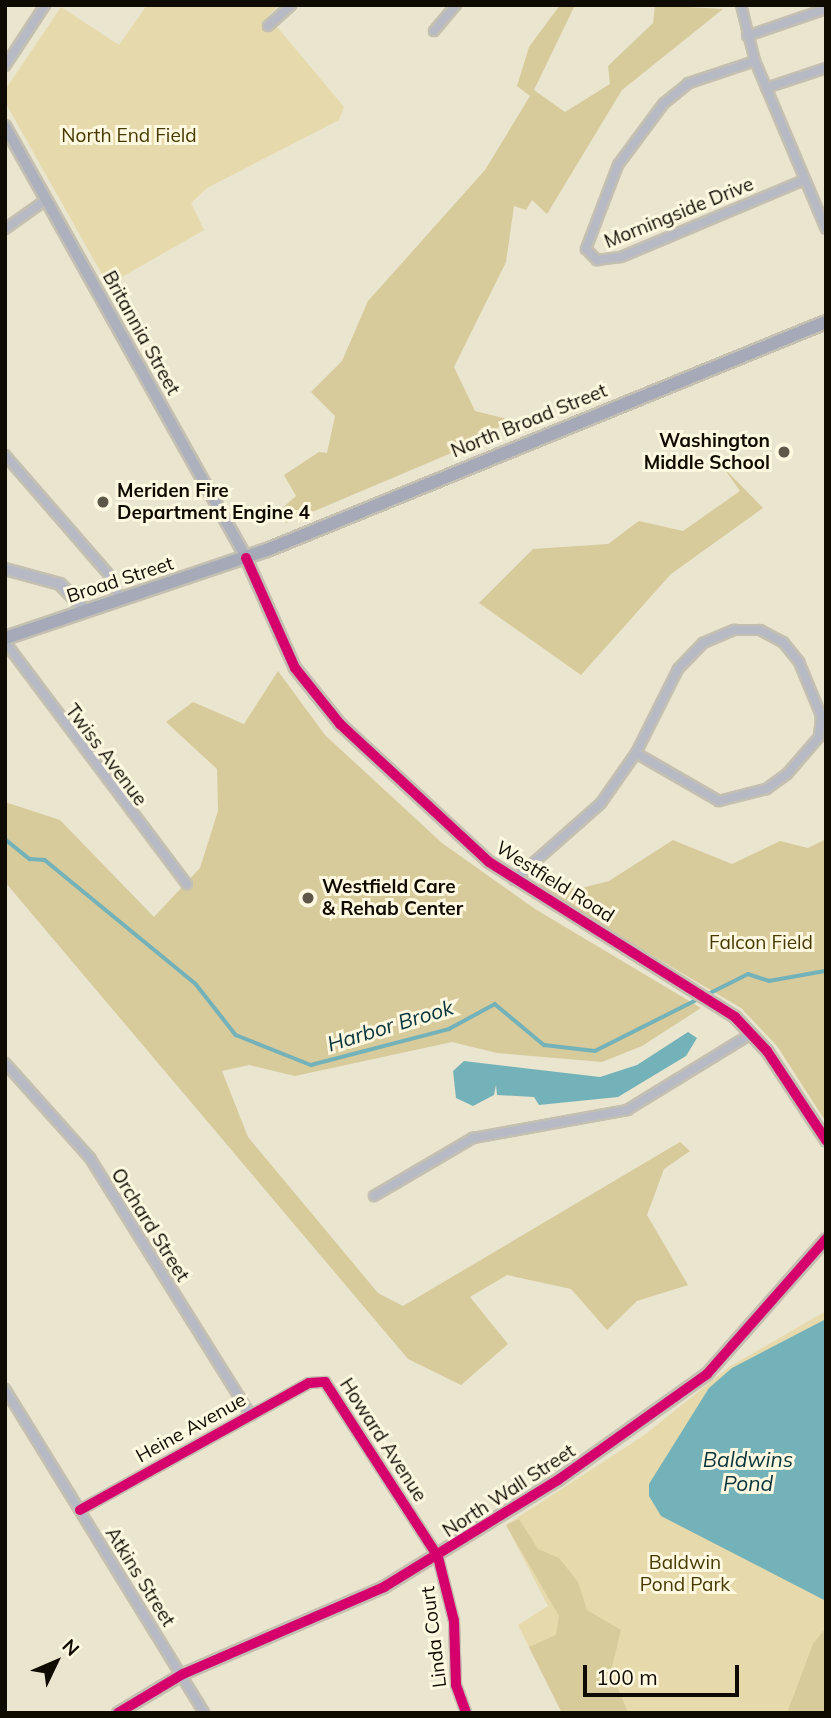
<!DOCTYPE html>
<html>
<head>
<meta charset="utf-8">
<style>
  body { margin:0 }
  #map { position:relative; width:831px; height:1718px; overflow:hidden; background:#eae5cf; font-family:Mulish,sans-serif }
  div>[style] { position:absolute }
  .green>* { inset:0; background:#e6d9ac }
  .forest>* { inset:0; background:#d7ca9b }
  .water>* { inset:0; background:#74b2b9 }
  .stream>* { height:3.5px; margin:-1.75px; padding:0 1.75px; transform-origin:1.75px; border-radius:1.75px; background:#74b2b9 }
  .roads { filter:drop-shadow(2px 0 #c4c0b1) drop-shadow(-2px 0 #c4c0b1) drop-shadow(0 2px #c4c0b1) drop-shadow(0 -2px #c4c0b1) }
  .minor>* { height:8px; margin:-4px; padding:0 4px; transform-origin:4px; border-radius:4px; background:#b7bac4 }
  .tertiary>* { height:10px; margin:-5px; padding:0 5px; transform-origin:5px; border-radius:5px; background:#b7bac4 }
  .secondary>* { height:10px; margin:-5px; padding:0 5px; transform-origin:5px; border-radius:5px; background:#adb0bd }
  .primary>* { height:12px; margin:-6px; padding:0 6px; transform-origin:6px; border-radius:6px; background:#a6aab8 }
  .cycleway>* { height:10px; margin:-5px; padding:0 5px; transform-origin:5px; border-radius:5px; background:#d6006c }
  .dots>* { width:19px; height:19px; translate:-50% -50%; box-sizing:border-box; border:4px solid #fff8e0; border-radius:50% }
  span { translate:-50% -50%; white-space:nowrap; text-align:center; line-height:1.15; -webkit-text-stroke:6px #fff8e0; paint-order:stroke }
  .park-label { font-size:19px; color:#463900 }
  .street-label { font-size:19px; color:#0f0b01 }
  .poi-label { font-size:19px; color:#0f0b01; font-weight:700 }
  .right { translate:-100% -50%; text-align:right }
  .left { translate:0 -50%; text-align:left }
  .water-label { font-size:21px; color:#08343c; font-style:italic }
  .frame { position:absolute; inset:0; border:7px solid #0f0b01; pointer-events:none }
  .north { position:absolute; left:21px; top:1627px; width:70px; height:70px; -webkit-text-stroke:5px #fff8e0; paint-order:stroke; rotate:46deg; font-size:19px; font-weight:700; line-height:28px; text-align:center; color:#0f0b01 }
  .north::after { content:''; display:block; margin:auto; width:24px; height:32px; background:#0f0b01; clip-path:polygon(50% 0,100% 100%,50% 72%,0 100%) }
  .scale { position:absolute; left:583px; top:1665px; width:156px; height:32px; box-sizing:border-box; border:4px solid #0f0b01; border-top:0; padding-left:9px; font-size:21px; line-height:24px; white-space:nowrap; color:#0f0b01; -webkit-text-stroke:5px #fff8e0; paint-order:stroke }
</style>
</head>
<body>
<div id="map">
  <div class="green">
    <div style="clip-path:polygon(147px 5px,279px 5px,268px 16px,344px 107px,339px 120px,207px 188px,191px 203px,204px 230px,108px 285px,5px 102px,5px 90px,61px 7px,119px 45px)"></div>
    <div style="clip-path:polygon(826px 1311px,826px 1669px,797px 1713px,562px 1713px,518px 1625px,548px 1606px,506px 1525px,643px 1436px,729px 1367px)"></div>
  </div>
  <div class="forest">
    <div style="clip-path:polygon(560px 5px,575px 5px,534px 90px,565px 112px,610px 84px,608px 66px,653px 23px,655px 5px,723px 9px,622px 90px,547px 214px,532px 200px,526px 210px,514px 206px,506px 262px,454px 367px,475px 411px,507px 419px,487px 438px,286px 523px,279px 511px,296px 496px,284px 475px,319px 452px,327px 453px,335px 416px,311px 392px,342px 361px,368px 301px,485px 170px,530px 96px,517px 86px,529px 47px)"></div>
    <div style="clip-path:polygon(723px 467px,763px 508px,671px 574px,581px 675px,479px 603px,533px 549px,608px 544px,639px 521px,683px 531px,740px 491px)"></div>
    <div style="clip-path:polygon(278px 671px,325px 735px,442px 843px,535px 909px,701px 1008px,642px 1046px,602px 1062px,497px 1053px,452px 1042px,295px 1076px,249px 1065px,222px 1071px,248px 1137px,378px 1293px,403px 1306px,680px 1142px,690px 1151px,664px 1169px,647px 1215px,688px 1285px,637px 1301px,607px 1330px,571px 1289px,507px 1275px,470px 1297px,508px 1344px,461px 1385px,408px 1359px,5px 882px,5px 802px,60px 820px,154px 917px,200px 868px,218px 811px,217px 769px,166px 722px,193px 702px,244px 724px)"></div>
    <div style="clip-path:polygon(826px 839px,826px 1122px,777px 1046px,741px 1008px,543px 891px,537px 878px,577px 889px,609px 881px,673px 840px,732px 864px,780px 841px,808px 848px)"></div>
    <div style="clip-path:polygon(519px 1519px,538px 1549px,559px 1558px,578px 1582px,587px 1610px,621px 1630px,611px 1671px,628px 1713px,562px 1713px,529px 1647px,556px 1635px,559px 1616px,506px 1525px)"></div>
    <div style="clip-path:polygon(826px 1628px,826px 1713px,787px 1713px,813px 1644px)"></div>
  </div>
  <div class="water">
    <div style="clip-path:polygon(688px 1032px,697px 1038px,686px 1056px,618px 1097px,539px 1105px,534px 1097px,497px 1095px,496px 1085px,494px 1095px,473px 1106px,456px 1098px,453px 1071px,464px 1061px,600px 1077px,637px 1065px)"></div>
    <div style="clip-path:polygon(826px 1319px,826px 1601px,661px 1516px,649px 1496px,649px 1484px,709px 1388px,732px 1368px)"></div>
  </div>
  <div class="stream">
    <div style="left:5px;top:839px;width:32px;rotate:39deg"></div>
    <div style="left:30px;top:859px;width:15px;rotate:4deg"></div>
    <div style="left:45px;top:860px;width:195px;rotate:39.4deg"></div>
    <div style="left:196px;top:984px;width:65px;rotate:51.9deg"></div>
    <div style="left:236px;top:1035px;width:81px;rotate:21.8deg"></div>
    <div style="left:311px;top:1065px;width:143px;rotate:-14.6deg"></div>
    <div style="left:449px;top:1029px;width:52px;rotate:-28.5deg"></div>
    <div style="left:495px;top:1004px;width:64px;rotate:39.9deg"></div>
    <div style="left:544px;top:1045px;width:51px;rotate:6.7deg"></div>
    <div style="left:595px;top:1051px;width:171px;rotate:-26.7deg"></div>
    <div style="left:748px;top:974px;width:22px;rotate:18deg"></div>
    <div style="left:769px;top:981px;width:58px;rotate:-10deg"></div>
  </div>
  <div class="roads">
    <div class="minor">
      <div style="left:741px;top:5px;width:58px;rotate:76deg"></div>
      <div style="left:755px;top:61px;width:182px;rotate:67.1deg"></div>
      <div style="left:268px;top:26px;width:31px;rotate:-42deg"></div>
      <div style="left:434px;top:31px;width:34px;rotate:-50deg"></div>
      <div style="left:747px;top:36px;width:83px;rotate:-18.9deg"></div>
      <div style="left:755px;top:61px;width:70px;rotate:161.6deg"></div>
      <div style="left:689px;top:83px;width:32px;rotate:141deg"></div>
      <div style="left:664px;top:103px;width:77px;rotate:126.6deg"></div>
      <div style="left:618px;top:165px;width:90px;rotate:110.9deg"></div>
      <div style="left:586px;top:249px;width:16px;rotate:45deg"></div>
      <div style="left:597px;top:260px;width:24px;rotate:-7deg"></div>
      <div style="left:621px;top:257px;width:199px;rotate:-22.8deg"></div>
      <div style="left:5px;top:66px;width:73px;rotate:-56.7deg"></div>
      <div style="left:766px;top:88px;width:63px;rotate:-18.4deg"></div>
      <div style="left:5px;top:229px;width:50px;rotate:-35.3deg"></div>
      <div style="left:5px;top:455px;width:160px;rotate:49deg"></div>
      <div style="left:110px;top:576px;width:26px;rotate:67deg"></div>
      <div style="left:734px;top:630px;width:26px"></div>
      <div style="left:760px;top:630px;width:26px;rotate:28deg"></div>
      <div style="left:783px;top:642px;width:26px;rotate:51deg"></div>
      <div style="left:799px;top:662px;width:57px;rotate:67.5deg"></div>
      <div style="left:821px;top:715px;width:22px;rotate:95deg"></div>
      <div style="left:819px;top:737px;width:49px;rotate:130.9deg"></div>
      <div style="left:787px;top:774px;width:26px;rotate:144deg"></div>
      <div style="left:766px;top:789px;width:49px;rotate:165.7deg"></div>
      <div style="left:719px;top:801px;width:96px;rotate:-150deg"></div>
      <div style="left:636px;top:753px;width:94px;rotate:-63.4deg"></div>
      <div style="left:678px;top:669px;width:36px;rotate:-46deg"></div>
      <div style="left:703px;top:643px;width:34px;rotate:-23deg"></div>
      <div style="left:5px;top:642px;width:303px;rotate:53.1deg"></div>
      <div style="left:514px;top:880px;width:116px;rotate:-41.5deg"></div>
      <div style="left:601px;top:803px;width:61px;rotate:-55deg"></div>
      <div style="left:5px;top:1063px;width:127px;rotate:48.2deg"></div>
      <div style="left:90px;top:1158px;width:304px;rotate:58deg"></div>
      <div style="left:374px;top:1196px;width:115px;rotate:-30.4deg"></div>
      <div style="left:473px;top:1138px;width:157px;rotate:-10.3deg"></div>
      <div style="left:627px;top:1110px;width:145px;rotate:-31.5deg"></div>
      <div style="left:5px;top:1389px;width:380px;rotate:58.4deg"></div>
      <div style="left:80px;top:1510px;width:262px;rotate:-29deg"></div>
      <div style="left:309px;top:1383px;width:16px;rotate:-4deg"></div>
      <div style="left:325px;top:1382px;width:208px;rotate:57.1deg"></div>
      <div style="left:438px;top:1557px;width:66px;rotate:76deg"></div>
      <div style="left:454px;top:1621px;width:64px;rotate:88.2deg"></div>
      <div style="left:456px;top:1685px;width:30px;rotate:70deg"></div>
    </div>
    <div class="tertiary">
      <div style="left:246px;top:558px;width:120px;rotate:66deg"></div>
      <div style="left:295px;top:668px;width:72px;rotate:51.2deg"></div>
      <div style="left:340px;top:724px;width:203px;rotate:42.8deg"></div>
      <div style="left:489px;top:862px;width:291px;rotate:32.2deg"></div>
      <div style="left:735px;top:1017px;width:47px;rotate:46.7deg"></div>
      <div style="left:767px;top:1051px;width:107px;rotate:56.5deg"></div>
      <div style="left:5px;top:569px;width:57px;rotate:15.3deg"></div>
      <div style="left:60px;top:584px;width:37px;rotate:46deg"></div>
      <div style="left:118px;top:1713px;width:76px;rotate:-31deg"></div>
      <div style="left:183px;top:1674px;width:219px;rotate:-23.4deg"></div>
      <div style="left:384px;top:1587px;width:204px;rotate:-31.6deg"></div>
      <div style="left:558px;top:1480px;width:183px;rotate:-35.4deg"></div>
      <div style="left:707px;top:1374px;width:180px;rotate:-48.6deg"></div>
    </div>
    <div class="secondary">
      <div style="left:5px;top:126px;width:495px;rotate:60.8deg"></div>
    </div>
    <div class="primary">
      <div style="left:5px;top:638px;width:276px;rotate:-18.6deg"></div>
      <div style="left:267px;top:550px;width:604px;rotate:-22.19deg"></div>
    </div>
  </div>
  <div class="cycleway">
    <div style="left:246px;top:558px;width:120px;rotate:66deg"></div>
    <div style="left:295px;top:668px;width:72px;rotate:51.2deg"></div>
    <div style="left:340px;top:724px;width:203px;rotate:42.8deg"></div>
    <div style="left:489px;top:862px;width:291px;rotate:32.2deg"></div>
    <div style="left:735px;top:1017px;width:47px;rotate:46.7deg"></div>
    <div style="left:767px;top:1051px;width:107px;rotate:56.5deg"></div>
    <div style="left:80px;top:1510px;width:262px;rotate:-29deg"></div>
    <div style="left:309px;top:1383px;width:16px;rotate:-4deg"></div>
    <div style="left:325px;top:1382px;width:208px;rotate:57.1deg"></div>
    <div style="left:438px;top:1557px;width:66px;rotate:76deg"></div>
    <div style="left:454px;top:1621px;width:64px;rotate:88.2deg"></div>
    <div style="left:456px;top:1685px;width:30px;rotate:70deg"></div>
    <div style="left:118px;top:1713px;width:76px;rotate:-31deg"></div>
    <div style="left:183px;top:1674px;width:219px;rotate:-23.4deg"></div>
    <div style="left:384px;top:1587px;width:204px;rotate:-31.6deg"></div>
    <div style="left:558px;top:1480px;width:183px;rotate:-35.4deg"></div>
    <div style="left:707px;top:1374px;width:180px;rotate:-48.6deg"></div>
  </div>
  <div class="dots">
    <div style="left:784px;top:452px;background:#5c5749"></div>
    <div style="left:103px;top:502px;background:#5c5749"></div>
    <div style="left:308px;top:898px;background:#5c5749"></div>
  </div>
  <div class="park-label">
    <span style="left:129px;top:136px">North End Field</span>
    <span style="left:761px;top:943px">Falcon Field</span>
    <span style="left:685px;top:1574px">Baldwin<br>Pond Park</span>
  </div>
  <div class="street-label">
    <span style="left:679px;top:213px;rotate:-22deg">Morningside Drive</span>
    <span style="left:141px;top:333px;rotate:61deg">Britannia Street</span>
    <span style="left:529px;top:421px;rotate:-22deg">North Broad Street</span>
    <span style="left:120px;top:580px;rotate:-18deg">Broad Street</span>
    <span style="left:106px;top:755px;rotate:53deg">Twiss Avenue</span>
    <span style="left:555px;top:882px;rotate:32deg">Westfield Road</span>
    <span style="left:150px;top:1225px;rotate:58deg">Orchard Street</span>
    <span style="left:191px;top:1428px;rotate:-29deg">Heine Avenue</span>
    <span style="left:383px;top:1440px;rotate:57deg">Howard Avenue</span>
    <span style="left:509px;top:1491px;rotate:-33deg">North Wall Street</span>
    <span style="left:140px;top:1577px;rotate:58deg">Atkins Street</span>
    <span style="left:434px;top:1637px;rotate:-97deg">Linda Court</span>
  </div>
  <div class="poi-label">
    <span class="right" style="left:770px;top:452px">Washington<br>Middle School</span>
    <span class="left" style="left:117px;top:502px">Meriden Fire<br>Department Engine 4</span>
    <span class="left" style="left:322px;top:898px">Westfield Care<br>&amp; Rehab Center</span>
  </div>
  <div class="water-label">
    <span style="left:390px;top:1025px;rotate:-17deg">Harbor Brook</span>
    <span style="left:748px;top:1471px">Baldwins<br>Pond</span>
  </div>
  <div class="frame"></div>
  <div class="north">N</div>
  <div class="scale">100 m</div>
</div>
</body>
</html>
